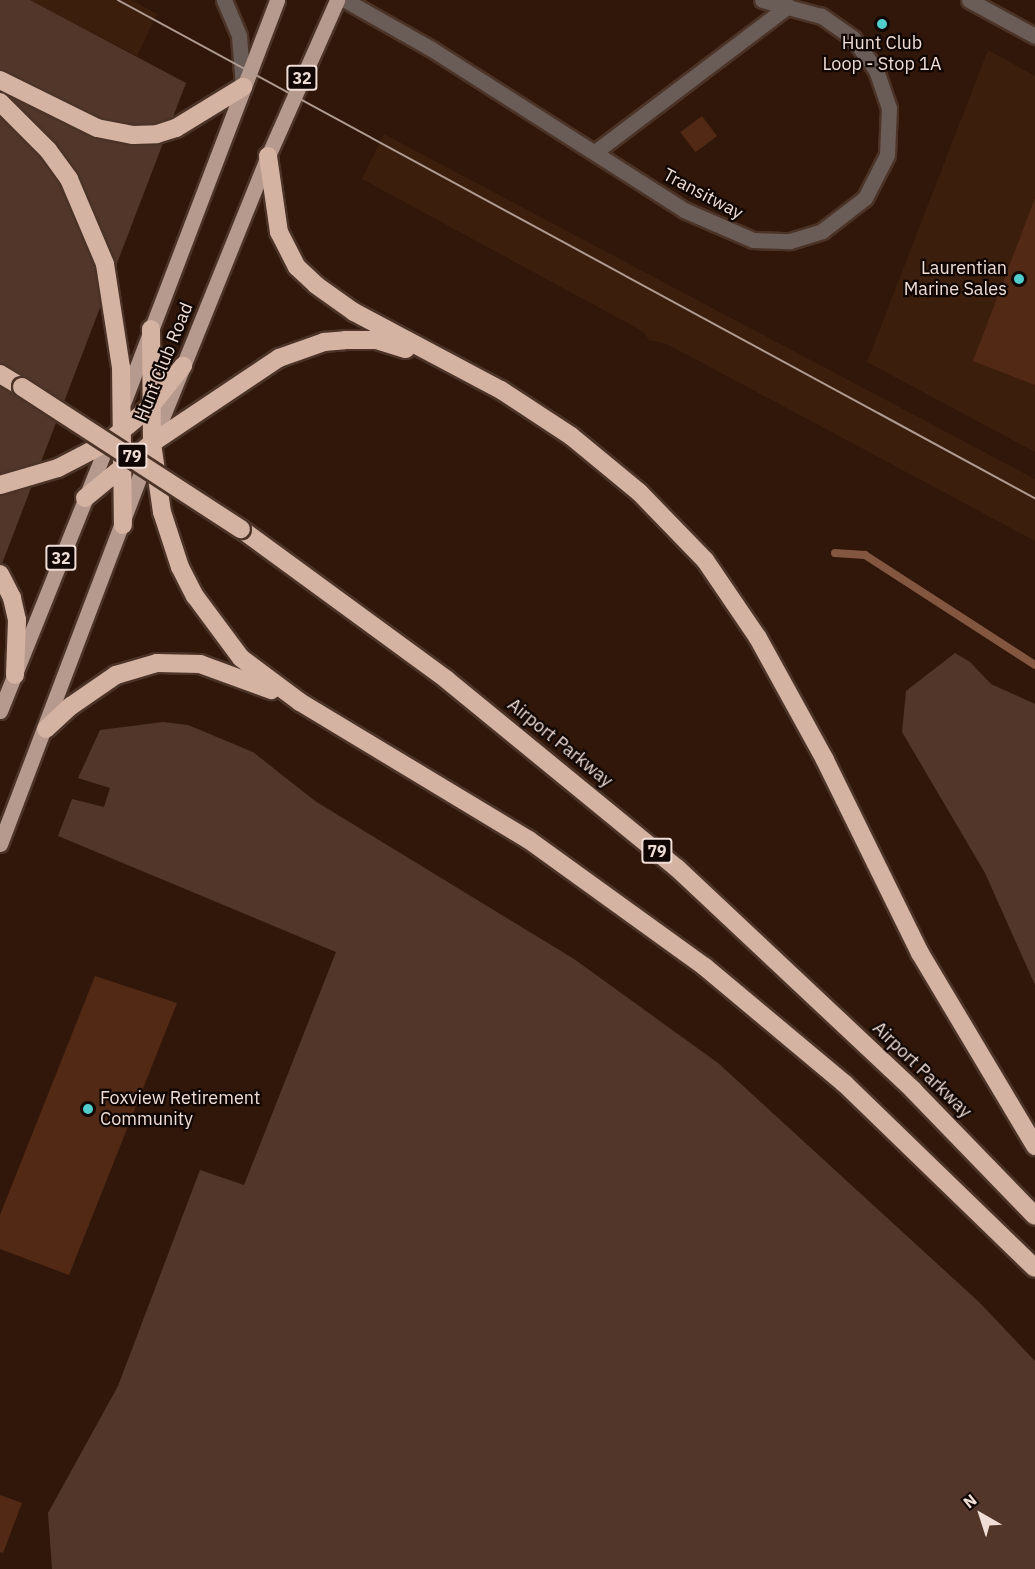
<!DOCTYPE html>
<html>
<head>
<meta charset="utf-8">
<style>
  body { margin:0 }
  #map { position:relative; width:1035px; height:1569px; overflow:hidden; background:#30170a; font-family:"IBM Plex Sans",sans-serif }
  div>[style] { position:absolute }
  .built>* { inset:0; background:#3c1e0d }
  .green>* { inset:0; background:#523629 }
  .stream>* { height:8px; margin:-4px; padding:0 4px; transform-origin:4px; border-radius:4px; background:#835640 }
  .building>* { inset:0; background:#522914; transform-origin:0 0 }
  .roads { filter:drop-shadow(2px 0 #4b3327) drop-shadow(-2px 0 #4b3327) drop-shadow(0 2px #4b3327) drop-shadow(0 -2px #4b3327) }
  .lane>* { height:15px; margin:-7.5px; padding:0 7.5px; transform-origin:7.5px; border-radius:7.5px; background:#6a5c56 }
  .street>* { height:15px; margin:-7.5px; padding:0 7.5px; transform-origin:7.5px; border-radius:7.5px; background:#6a5c56 }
  .primary>* { height:15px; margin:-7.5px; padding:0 7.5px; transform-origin:7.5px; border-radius:7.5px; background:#b69a8d }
  .highway>* { height:18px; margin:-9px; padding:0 9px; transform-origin:9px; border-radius:9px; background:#d5b3a3 }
  .tram>* { height:1.5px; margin:-0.75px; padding:0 0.75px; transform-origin:0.75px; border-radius:0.75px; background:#af9b91 }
  .bridges { filter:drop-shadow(2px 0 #4b3327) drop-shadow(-2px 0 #4b3327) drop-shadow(0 2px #4b3327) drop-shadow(0 -2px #4b3327) }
  .highway-bridge>* { height:18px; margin:-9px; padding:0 9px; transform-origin:9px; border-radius:9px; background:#d5b3a3 }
  .dots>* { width:16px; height:16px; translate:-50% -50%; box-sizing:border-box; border:3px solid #100603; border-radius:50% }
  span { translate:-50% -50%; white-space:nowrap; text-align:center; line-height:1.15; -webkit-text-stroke:4.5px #100603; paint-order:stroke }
  .shield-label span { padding:2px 4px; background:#100603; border:2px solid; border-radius:4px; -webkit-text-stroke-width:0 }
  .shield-label { font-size:16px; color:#f0ded6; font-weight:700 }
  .poi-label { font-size:18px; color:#f0ded6 }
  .right { translate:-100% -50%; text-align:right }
  .left { translate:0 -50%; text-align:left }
  .street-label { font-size:18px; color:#f0ded6 }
  .north { position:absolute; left:951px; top:1485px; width:60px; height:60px; -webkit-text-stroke:4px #100603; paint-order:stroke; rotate:321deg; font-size:16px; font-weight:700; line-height:24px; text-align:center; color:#f0ded6 }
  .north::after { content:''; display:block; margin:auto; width:21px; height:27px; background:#f0ded6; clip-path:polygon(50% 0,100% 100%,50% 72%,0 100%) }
</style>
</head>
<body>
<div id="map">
  <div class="built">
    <div style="clip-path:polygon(30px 0,132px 0,157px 14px,137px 56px)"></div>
    <div style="clip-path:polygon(988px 50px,1035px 76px,1035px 452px,867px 362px)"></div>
    <div style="clip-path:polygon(384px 134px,1035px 479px,1035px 541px,667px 344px,649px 340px,644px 332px,362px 179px)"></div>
  </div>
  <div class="green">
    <div style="clip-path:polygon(0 0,30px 0,186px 83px,0 569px)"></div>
    <div style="clip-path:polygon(955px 653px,970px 662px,991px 684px,1035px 704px,1035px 985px,985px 873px,902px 732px,906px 691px)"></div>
    <div style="clip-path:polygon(163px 722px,188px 725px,253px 752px,315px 801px,574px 959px,718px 1063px,979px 1302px,1035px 1361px,1035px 1569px,52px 1569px,48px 1513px,118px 1386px,200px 1170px,244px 1185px,336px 952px,58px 836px,72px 799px,104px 807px,110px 788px,78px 778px,100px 730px)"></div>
  </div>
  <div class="stream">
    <div style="left:835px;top:553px;width:30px;rotate:4deg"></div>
    <div style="left:865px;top:555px;width:202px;rotate:32.9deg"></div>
  </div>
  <div class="building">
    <div style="left:702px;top:116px;width:25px;height:27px;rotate:53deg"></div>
    <div style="clip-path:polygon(1035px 198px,1035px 385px,973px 361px)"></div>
    <div style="clip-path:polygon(95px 976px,177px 1003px,69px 1275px,0 1249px,0 1215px)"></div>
    <div style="clip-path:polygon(0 1495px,22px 1503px,3px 1553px,0 1552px)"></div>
  </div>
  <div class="roads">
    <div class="lane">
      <div style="left:224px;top:0;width:39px;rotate:67deg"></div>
      <div style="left:239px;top:36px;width:50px;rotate:85.4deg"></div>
      <div style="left:345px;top:0;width:98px;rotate:29.5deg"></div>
      <div style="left:430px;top:48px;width:301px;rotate:32.5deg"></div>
      <div style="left:684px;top:210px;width:75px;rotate:23.5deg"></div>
      <div style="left:753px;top:240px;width:37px;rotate:2deg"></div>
      <div style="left:790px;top:241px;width:34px;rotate:-17deg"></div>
      <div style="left:822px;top:231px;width:54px;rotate:-37.5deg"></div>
      <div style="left:865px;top:198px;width:48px;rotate:-62.9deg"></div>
      <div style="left:887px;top:155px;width:47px;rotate:-87.6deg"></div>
      <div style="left:889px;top:108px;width:40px;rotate:-108.9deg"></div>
      <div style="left:876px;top:70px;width:39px;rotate:-126deg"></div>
      <div style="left:853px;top:38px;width:39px;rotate:-145deg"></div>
      <div style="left:821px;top:16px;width:61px;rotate:-164.8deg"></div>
      <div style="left:595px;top:152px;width:242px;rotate:-37.1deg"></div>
    </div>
    <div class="street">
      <div style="left:969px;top:0;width:75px;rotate:28.6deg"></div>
    </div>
    <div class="primary">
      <div style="left:124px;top:401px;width:429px;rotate:-69.1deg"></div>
      <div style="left:0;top:711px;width:295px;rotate:-68.1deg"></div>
      <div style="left:0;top:844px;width:429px;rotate:-69.2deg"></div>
      <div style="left:152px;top:443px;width:310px;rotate:-68deg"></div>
      <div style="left:268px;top:156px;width:171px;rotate:-66.1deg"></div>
    </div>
    <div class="highway">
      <div style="left:0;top:80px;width:108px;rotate:26.3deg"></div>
      <div style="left:97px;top:128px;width:37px;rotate:11deg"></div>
      <div style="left:133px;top:135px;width:24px;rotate:-2deg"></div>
      <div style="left:157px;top:134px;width:20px;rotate:-18deg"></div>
      <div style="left:176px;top:128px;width:79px;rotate:-31.5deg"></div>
      <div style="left:0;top:102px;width:68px;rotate:45deg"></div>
      <div style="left:48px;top:150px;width:36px;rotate:54deg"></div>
      <div style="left:69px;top:179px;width:92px;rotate:67deg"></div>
      <div style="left:105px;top:264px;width:104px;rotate:81.2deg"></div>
      <div style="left:121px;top:367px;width:158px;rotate:89.3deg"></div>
      <div style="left:268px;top:156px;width:77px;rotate:81.8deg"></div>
      <div style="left:279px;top:232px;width:39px;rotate:63deg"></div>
      <div style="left:297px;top:267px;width:26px;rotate:43deg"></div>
      <div style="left:316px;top:285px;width:47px;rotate:35.4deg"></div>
      <div style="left:354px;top:312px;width:166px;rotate:28deg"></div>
      <div style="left:501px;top:390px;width:84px;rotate:33.3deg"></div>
      <div style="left:571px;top:436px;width:88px;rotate:39.5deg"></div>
      <div style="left:639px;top:492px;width:95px;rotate:45.9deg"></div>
      <div style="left:705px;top:560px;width:94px;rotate:55.8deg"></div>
      <div style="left:758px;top:638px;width:139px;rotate:61.2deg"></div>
      <div style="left:825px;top:760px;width:215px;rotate:63.8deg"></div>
      <div style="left:920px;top:953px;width:225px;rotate:59.2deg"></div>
      <div style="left:151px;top:329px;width:114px;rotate:89.5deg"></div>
      <div style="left:152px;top:443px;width:70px;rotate:81.8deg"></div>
      <div style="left:162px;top:512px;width:58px;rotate:71.9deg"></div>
      <div style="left:180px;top:567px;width:33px;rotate:63deg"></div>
      <div style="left:195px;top:596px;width:77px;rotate:53.4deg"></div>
      <div style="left:241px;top:658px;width:74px;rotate:36.7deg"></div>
      <div style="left:300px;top:702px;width:267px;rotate:31.1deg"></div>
      <div style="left:529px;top:840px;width:217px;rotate:35.8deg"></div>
      <div style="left:705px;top:967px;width:182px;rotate:39.9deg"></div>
      <div style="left:845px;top:1084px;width:264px;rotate:44.1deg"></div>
      <div style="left:0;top:374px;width:26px;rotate:31deg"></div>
      <div style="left:0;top:485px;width:60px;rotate:-16.3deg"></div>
      <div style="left:58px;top:468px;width:56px;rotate:-27.5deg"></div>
      <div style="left:108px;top:442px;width:55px;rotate:-39.8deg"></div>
      <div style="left:150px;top:407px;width:53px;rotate:-51.2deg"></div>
      <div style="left:85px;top:498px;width:87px;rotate:-39.4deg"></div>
      <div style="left:152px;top:443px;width:153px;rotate:-33.8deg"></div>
      <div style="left:279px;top:358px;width:48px;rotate:-19.6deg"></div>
      <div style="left:324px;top:342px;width:21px;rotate:-5deg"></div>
      <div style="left:345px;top:340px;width:31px"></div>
      <div style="left:376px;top:340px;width:31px;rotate:17deg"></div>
      <div style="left:241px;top:529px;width:255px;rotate:36.2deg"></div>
      <div style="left:447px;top:680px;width:297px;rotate:39.3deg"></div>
      <div style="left:677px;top:868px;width:324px;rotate:43.2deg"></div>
      <div style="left:913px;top:1090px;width:175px;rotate:45.9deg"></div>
      <div style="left:0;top:574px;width:27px;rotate:63deg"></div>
      <div style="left:12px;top:598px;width:23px;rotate:77deg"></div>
      <div style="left:17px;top:620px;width:55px;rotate:92.1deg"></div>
      <div style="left:46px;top:729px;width:34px;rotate:-43deg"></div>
      <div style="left:71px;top:706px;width:55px;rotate:-34.6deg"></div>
      <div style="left:116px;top:675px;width:43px;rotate:-16.3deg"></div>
      <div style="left:157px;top:663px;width:43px;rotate:1.3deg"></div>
      <div style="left:200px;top:664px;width:76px;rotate:20.1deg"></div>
    </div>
  </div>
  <div class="tram">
    <div style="left:118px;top:0;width:1044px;rotate:28.51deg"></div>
  </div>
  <div class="bridges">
    <div class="highway-bridge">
      <div style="left:22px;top:387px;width:261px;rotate:33deg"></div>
    </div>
  </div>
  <div class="dots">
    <div style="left:882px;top:24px;background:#52cdce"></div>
    <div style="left:1019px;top:279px;background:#52cdce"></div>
    <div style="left:88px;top:1109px;background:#52cdce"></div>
  </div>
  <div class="shield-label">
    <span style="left:302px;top:78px">32</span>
    <span style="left:132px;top:456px">79</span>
    <span style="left:61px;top:558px">32</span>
    <span style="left:657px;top:851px">79</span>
  </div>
  <div class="poi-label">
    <span style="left:882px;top:54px">Hunt Club<br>Loop - Stop 1A</span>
    <span class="right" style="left:1007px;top:279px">Laurentian<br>Marine Sales</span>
    <span class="left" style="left:100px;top:1109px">Foxview Retirement<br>Community</span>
  </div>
  <div class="street-label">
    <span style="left:703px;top:194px;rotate:28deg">Transitway</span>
    <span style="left:164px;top:362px;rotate:-68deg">Hunt Club Road</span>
    <span style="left:560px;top:743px;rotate:39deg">Airport Parkway</span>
    <span style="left:922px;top:1070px;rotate:44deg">Airport Parkway</span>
  </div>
  <div class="north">N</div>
</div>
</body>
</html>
